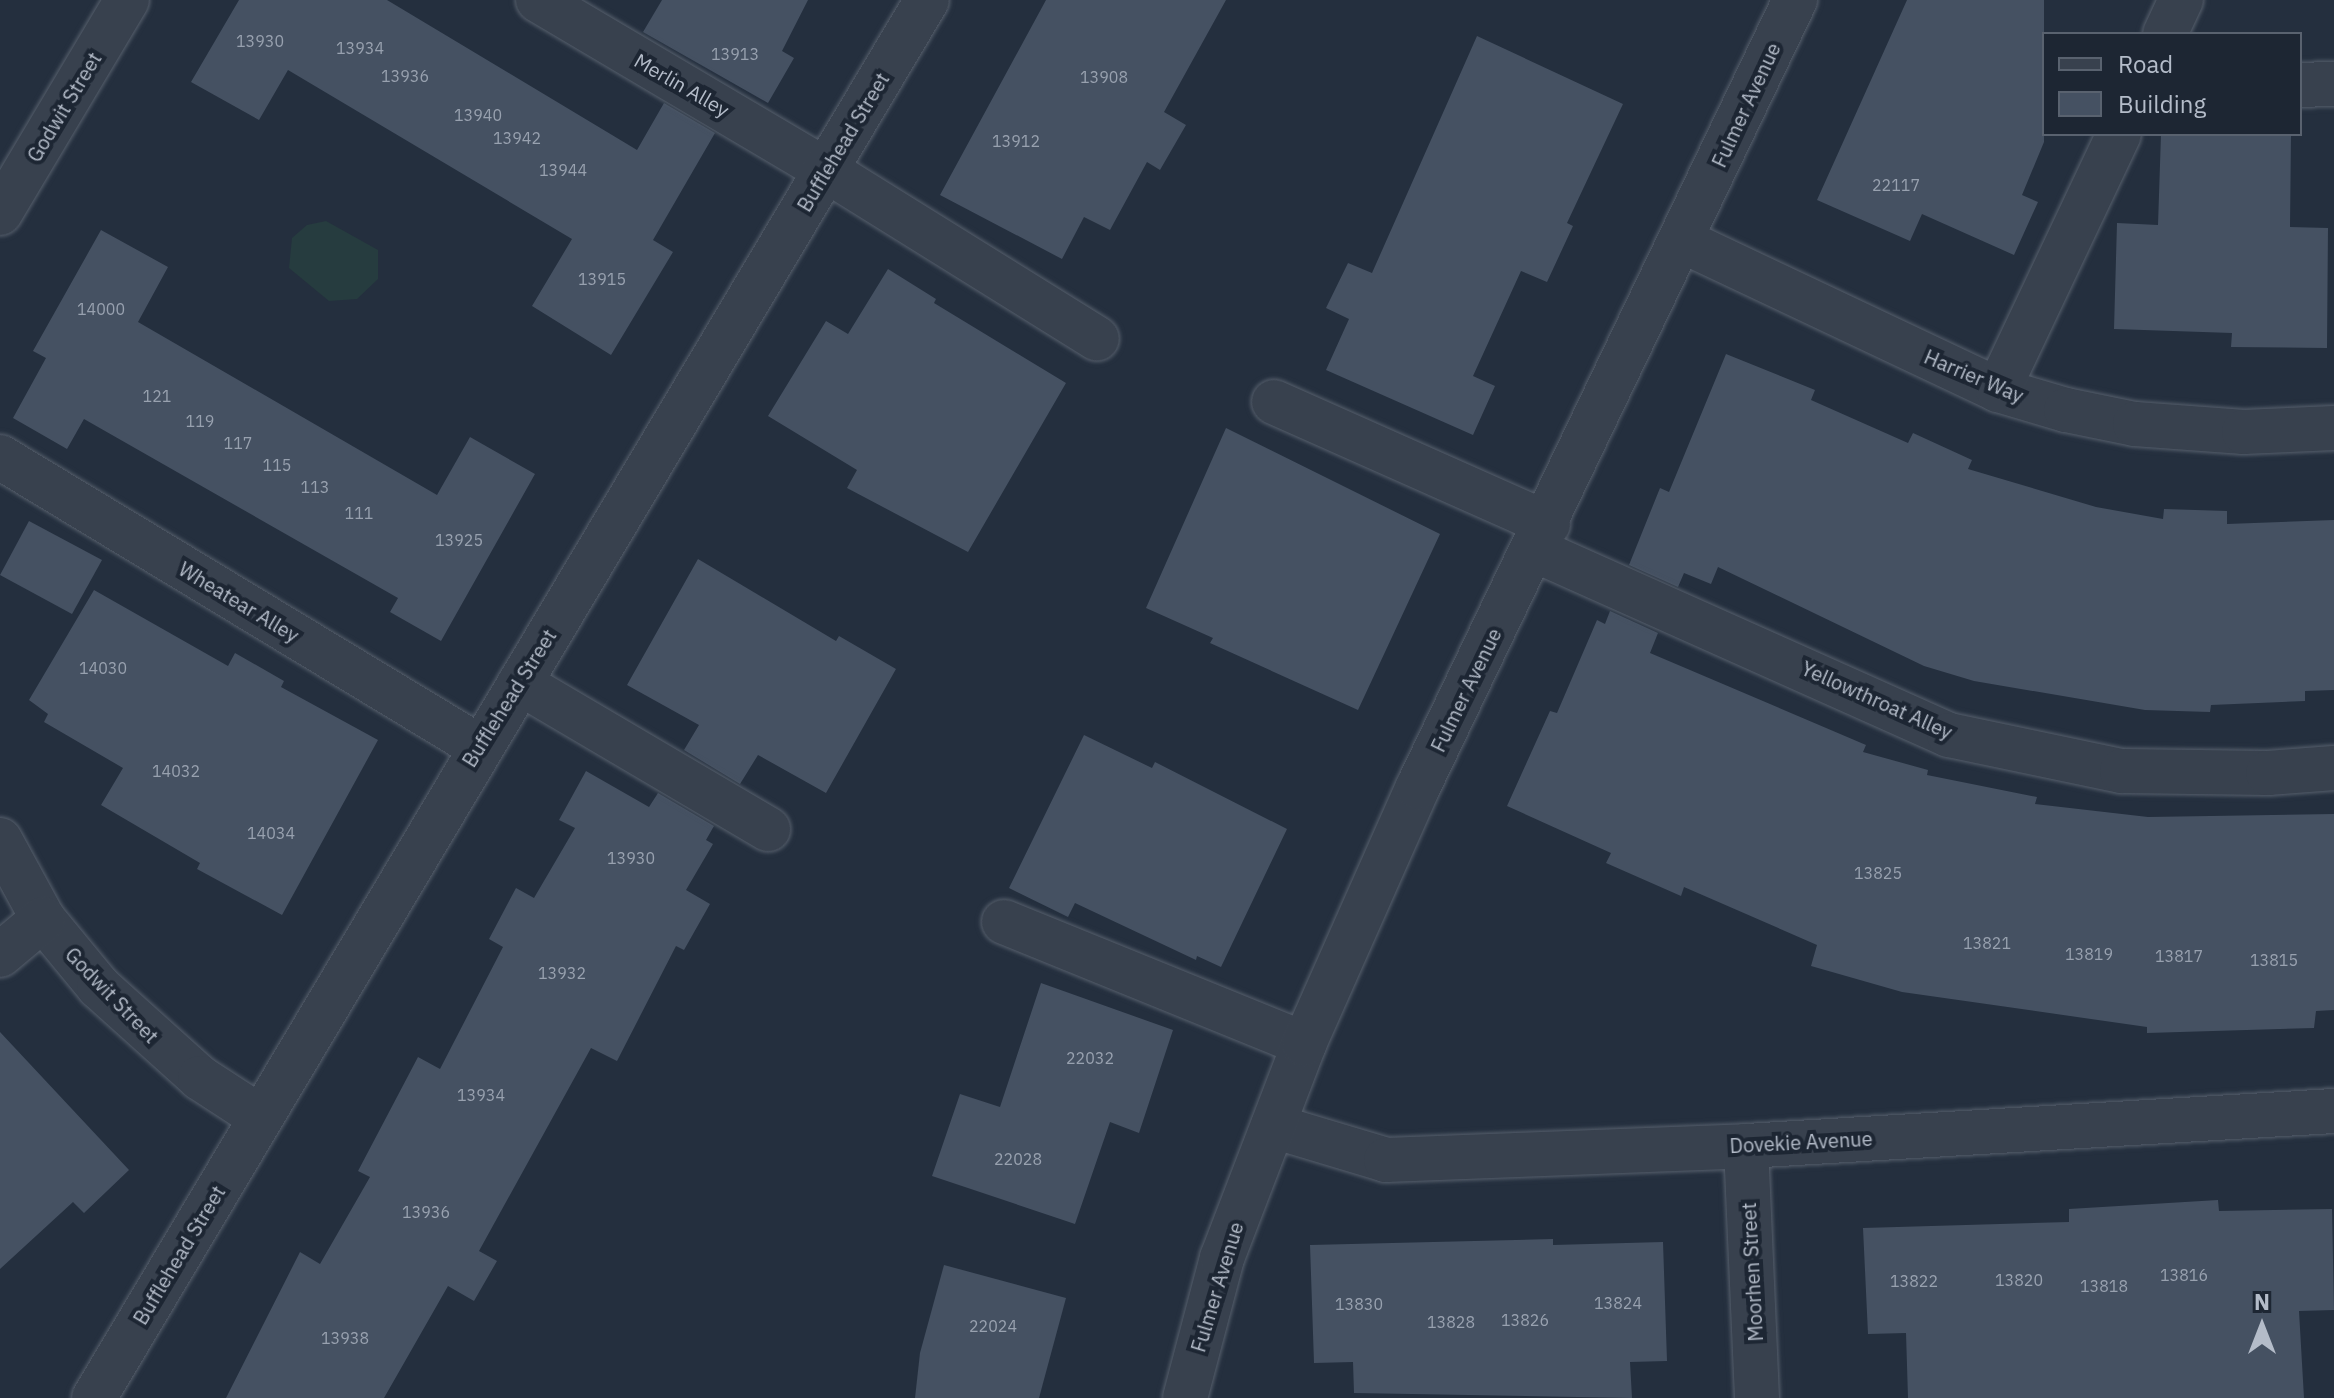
<!DOCTYPE html>
<html>
<head>
<meta charset="utf-8">
<style>
	body { margin:0 }
	#map { position:relative; width:2334px; height:1398px; overflow:hidden; background:#242f3e; font-family:"IBM Plex Sans",sans-serif }
	div>[style] { position:absolute }
	.green>* { inset:0; background:#263c3f }
	.building>* { inset:0; background:#455162 }
	.roads { filter:drop-shadow(0 0 2px #565f6c) drop-shadow(0 0 2px #565f6c) }
	.minor>* { height:44px; margin:-22px; padding:0 22px; transform-origin:22px; border-radius:22px; background:#38414e }
	span { translate:-50% -50%; white-space:nowrap; text-align:center; line-height:1.15; -webkit-text-stroke:8px #1d2633; paint-order:stroke }
	.number-label { font-size:16px; color:#98a1af }
	.number-label span { -webkit-text-stroke-width:0 }
	.street-label { font-size:20px; color:#b4bcc9 }
	.legend { position:absolute; left:2042px; top:32px; width:260px; height:104px; box-sizing:border-box; background:#1d2633; border:2px solid #59626f; margin:0; padding:10px 14px; list-style:none; font-size:24px; color:#b4bcc9 }
	.legend li { display:flex; align-items:center; gap:16px; height:40px }
	.legend b { width:40px; border:2px solid #59626f }
	.north { position:absolute; left:2222px; top:1286px; width:80px; height:80px; -webkit-text-stroke:6px #1d2633; paint-order:stroke; rotate:0deg; font-size:22px; font-weight:700; line-height:32px; text-align:center; color:#b4bcc9 }
	.north::after { content:''; display:block; margin:auto; width:28px; height:36px; background:#b4bcc9; clip-path:polygon(50% 0,100% 100%,50% 72%,0 100%) }
</style>
</head>
<body>
<div id="map">
	<div class="green">
		<div style="clip-path:polygon(326px 221px,378px 250px,378px 279px,357px 299px,329px 301px,289px 268px,292px 238px,307px 225px)"></div>
	</div>
	<div class="building">
		<div style="clip-path:polygon(239px 0,387px 0,637px 150px,664px 103px,715px 133px,653px 240px,673px 252px,611px 355px,532px 306px,572px 239px,288px 70px,259px 120px,191px 82px)"></div>
		<div style="clip-path:polygon(662px 0,808px 0,782px 51px,794px 58px,768px 103px,643px 32px)"></div>
		<div style="clip-path:polygon(1046px 0,1226px 0,1164px 112px,1186px 125px,1160px 170px,1147px 162px,1110px 230px,1084px 217px,1062px 259px,940px 195px)"></div>
		<div style="clip-path:polygon(1907px 0,2044px 0,2044px 142px,2022px 195px,2038px 202px,2014px 255px,1922px 214px,1910px 241px,1817px 200px)"></div>
		<div style="clip-path:polygon(1477px 36px,1623px 104px,1567px 223px,1573px 226px,1547px 282px,1521px 271px,1473px 376px,1495px 386px,1473px 435px,1326px 370px,1349px 319px,1326px 308px,1348px 263px,1372px 273px)"></div>
		<div style="clip-path:polygon(2161px 134px,2291px 134px,2290px 227px,2328px 228px,2327px 348px,2231px 347px,2232px 333px,2114px 329px,2117px 223px,2158px 225px)"></div>
		<div style="clip-path:polygon(101px 230px,168px 267px,138px 322px,437px 495px,470px 437px,535px 474px,441px 641px,390px 612px,398px 598px,84px 419px,67px 449px,13px 418px,46px 358px,33px 351px)"></div>
		<div style="clip-path:polygon(888px 269px,936px 299px,934px 303px,1066px 383px,968px 552px,847px 488px,857px 470px,768px 416px,826px 321px,848px 334px)"></div>
		<div style="clip-path:polygon(1726px 354px,1815px 390px,1811px 400px,1908px 443px,1913px 433px,1972px 460px,1968px 469px,2096px 507px,2163px 519px,2164px 509px,2227px 511px,2227px 524px,2334px 520px,2334px 690px,2305px 691px,2305px 701px,2211px 705px,2210px 712px,2145px 710px,1974px 681px,1924px 666px,1718px 567px,1711px 584px,1684px 573px,1678px 587px,1629px 565px,1660px 488px,1669px 492px)"></div>
		<div style="clip-path:polygon(1226px 428px,1440px 534px,1358px 710px,1210px 643px,1213px 638px,1146px 608px)"></div>
		<div style="clip-path:polygon(29px 521px,102px 560px,72px 614px,0 575px)"></div>
		<div style="clip-path:polygon(698px 559px,836px 641px,839px 636px,896px 669px,826px 793px,758px 755px,740px 784px,684px 750px,699px 725px,627px 685px)"></div>
		<div style="clip-path:polygon(94px 590px,228px 666px,235px 653px,284px 681px,281px 687px,378px 740px,282px 915px,197px 869px,200px 863px,101px 805px,123px 768px,44px 722px,48px 714px,29px 700px)"></div>
		<div style="clip-path:polygon(1610px 611px,1658px 633px,1650px 653px,1866px 745px,1863px 752px,1928px 770px,1927px 775px,2037px 797px,2035px 804px,2148px 817px,2334px 814px,2334px 1010px,2316px 1011px,2314px 1028px,2147px 1033px,2147px 1027px,1902px 992px,1811px 966px,1817px 945px,1684px 887px,1681px 896px,1606px 863px,1611px 853px,1507px 806px,1550px 711px,1557px 713px,1597px 620px,1605px 624px)"></div>
		<div style="clip-path:polygon(1084px 735px,1152px 768px,1155px 762px,1287px 829px,1221px 967px,1197px 956px,1196px 960px,1075px 903px,1068px 917px,1009px 888px)"></div>
		<div style="clip-path:polygon(586px 771px,649px 807px,658px 793px,714px 826px,706px 840px,713px 844px,686px 890px,710px 904px,684px 950px,676px 946px,617px 1061px,591px 1048px,479px 1251px,497px 1261px,474px 1301px,448px 1286px,384px 1398px,226px 1398px,300px 1252px,320px 1264px,370px 1177px,358px 1171px,418px 1057px,440px 1069px,503px 947px,489px 939px,516px 888px,534px 898px,575px 828px,559px 820px)"></div>
		<div style="clip-path:polygon(1041px 983px,1173px 1030px,1139px 1133px,1110px 1122px,1075px 1224px,932px 1176px,960px 1094px,1000px 1107px)"></div>
		<div style="clip-path:polygon(0 1032px,129px 1170px,84px 1213px,73px 1202px,0 1269px)"></div>
		<div style="clip-path:polygon(2218px 1200px,2219px 1211px,2332px 1209px,2334px 1310px,2299px 1311px,2304px 1398px,1908px 1398px,1906px 1333px,1868px 1334px,1863px 1228px,2069px 1222px,2069px 1209px)"></div>
		<div style="clip-path:polygon(1553px 1239px,1553px 1245px,1663px 1242px,1667px 1361px,1630px 1362px,1632px 1398px,1354px 1393px,1353px 1362px,1314px 1363px,1310px 1245px)"></div>
		<div style="clip-path:polygon(944px 1265px,1066px 1298px,1039px 1398px,915px 1398px,920px 1353px)"></div>
	</div>
	<div class="roads">
		<div class="minor">
			<div style="left:538px;top:0;width:334px;rotate:30.6deg"></div>
			<div style="left:826px;top:170px;width:319px;rotate:31.9deg"></div>
			<div style="left:2165px;top:34px;width:38px;rotate:-65deg"></div>
			<div style="left:2300px;top:85px;width:34px;rotate:-2deg"></div>
			<div style="left:0;top:213px;width:248px;rotate:-59.2deg"></div>
			<div style="left:1683px;top:241px;width:348px;rotate:25.3deg"></div>
			<div style="left:1998px;top:390px;width:71px;rotate:16.4deg"></div>
			<div style="left:2066px;top:410px;width:70px;rotate:11.5deg"></div>
			<div style="left:2135px;top:424px;width:109px;rotate:4.2deg"></div>
			<div style="left:2244px;top:432px;width:90px;rotate:-2.5deg"></div>
			<div style="left:1998px;top:390px;width:283px;rotate:-64.7deg"></div>
			<div style="left:1274px;top:402px;width:300px;rotate:24deg"></div>
			<div style="left:0;top:457px;width:559px;rotate:31.16deg"></div>
			<div style="left:1535px;top:550px;width:453px;rotate:24.1deg"></div>
			<div style="left:1949px;top:735px;width:177px;rotate:11.8deg"></div>
			<div style="left:2122px;top:771px;width:146px;rotate:0.8deg"></div>
			<div style="left:2268px;top:773px;width:66px;rotate:-4.3deg"></div>
			<div style="left:520px;top:683px;width:288px;rotate:30.5deg"></div>
			<div style="left:0;top:840px;width:90px;rotate:61.4deg"></div>
			<div style="left:43px;top:919px;width:88px;rotate:50.5deg"></div>
			<div style="left:99px;top:987px;width:136px;rotate:42deg"></div>
			<div style="left:200px;top:1078px;width:72px;rotate:33deg"></div>
			<div style="left:1004px;top:922px;width:324px;rotate:22.1deg"></div>
			<div style="left:0;top:955px;width:56px;rotate:-39.9deg"></div>
			<div style="left:1273px;top:1126px;width:118px;rotate:16.7deg"></div>
			<div style="left:1386px;top:1160px;width:360px;rotate:-2.2deg"></div>
			<div style="left:1746px;top:1146px;width:589px;rotate:-3.41deg"></div>
			<div style="left:1746px;top:1146px;width:252px;rotate:87.5deg"></div>
			<div style="left:94px;top:1398px;width:1627px;rotate:-59.21deg"></div>
			<div style="left:1185px;top:1398px;width:145px;rotate:-75.2deg"></div>
			<div style="left:1222px;top:1258px;width:229px;rotate:-69deg"></div>
			<div style="left:1304px;top:1044px;width:281px;rotate:-66.1deg"></div>
			<div style="left:1418px;top:787px;width:873px;rotate:-64.4deg"></div>
		</div>
	</div>
	<div class="number-label">
		<span style="left:260px;top:41px">13930</span>
		<span style="left:360px;top:48px">13934</span>
		<span style="left:735px;top:54px">13913</span>
		<span style="left:405px;top:76px">13936</span>
		<span style="left:1104px;top:77px">13908</span>
		<span style="left:478px;top:115px">13940</span>
		<span style="left:517px;top:138px">13942</span>
		<span style="left:1016px;top:141px">13912</span>
		<span style="left:563px;top:170px">13944</span>
		<span style="left:1896px;top:185px">22117</span>
		<span style="left:602px;top:279px">13915</span>
		<span style="left:101px;top:309px">14000</span>
		<span style="left:157px;top:396px">121</span>
		<span style="left:200px;top:421px">119</span>
		<span style="left:238px;top:443px">117</span>
		<span style="left:277px;top:465px">115</span>
		<span style="left:315px;top:487px">113</span>
		<span style="left:359px;top:513px">111</span>
		<span style="left:459px;top:540px">13925</span>
		<span style="left:103px;top:668px">14030</span>
		<span style="left:176px;top:771px">14032</span>
		<span style="left:271px;top:833px">14034</span>
		<span style="left:631px;top:858px">13930</span>
		<span style="left:1878px;top:873px">13825</span>
		<span style="left:1987px;top:943px">13821</span>
		<span style="left:2089px;top:954px">13819</span>
		<span style="left:2179px;top:956px">13817</span>
		<span style="left:2274px;top:960px">13815</span>
		<span style="left:562px;top:973px">13932</span>
		<span style="left:1090px;top:1058px">22032</span>
		<span style="left:481px;top:1095px">13934</span>
		<span style="left:1018px;top:1159px">22028</span>
		<span style="left:426px;top:1212px">13936</span>
		<span style="left:2184px;top:1275px">13816</span>
		<span style="left:2019px;top:1280px">13820</span>
		<span style="left:1914px;top:1281px">13822</span>
		<span style="left:2104px;top:1286px">13818</span>
		<span style="left:1618px;top:1303px">13824</span>
		<span style="left:1359px;top:1304px">13830</span>
		<span style="left:1525px;top:1320px">13826</span>
		<span style="left:1451px;top:1322px">13828</span>
		<span style="left:993px;top:1326px">22024</span>
		<span style="left:345px;top:1338px">13938</span>
	</div>
	<div class="street-label">
		<span style="left:682px;top:85px;rotate:30deg">Merlin Alley</span>
		<span style="left:1746px;top:105px;rotate:-65deg">Fulmer Avenue</span>
		<span style="left:64px;top:107px;rotate:-59deg">Godwit Street</span>
		<span style="left:843px;top:142px;rotate:-59deg">Bufflehead Street</span>
		<span style="left:1974px;top:376px;rotate:23deg">Harrier Way</span>
		<span style="left:239px;top:602px;rotate:31deg">Wheatear Alley</span>
		<span style="left:1466px;top:690px;rotate:-64deg">Fulmer Avenue</span>
		<span style="left:509px;top:698px;rotate:-58deg">Bufflehead Street</span>
		<span style="left:1877px;top:700px;rotate:24deg">Yellowthroat Alley</span>
		<span style="left:112px;top:995px;rotate:46deg">Godwit Street</span>
		<span style="left:1801px;top:1142px;rotate:-3deg">Dovekie Avenue</span>
		<span style="left:179px;top:1255px;rotate:-59deg">Bufflehead Street</span>
		<span style="left:1752px;top:1272px;rotate:-93deg">Moorhen Street</span>
		<span style="left:1217px;top:1287px;rotate:-73deg">Fulmer Avenue</span>
	</div>
	<ul class="legend">
	<li><b style="height:10px;background:#38414e"></b>Road</li>
	<li><b style="height:22px;background:#455162"></b>Building</li>
	</ul>
	<div class="north">N</div>
</div>
</body>
</html>
